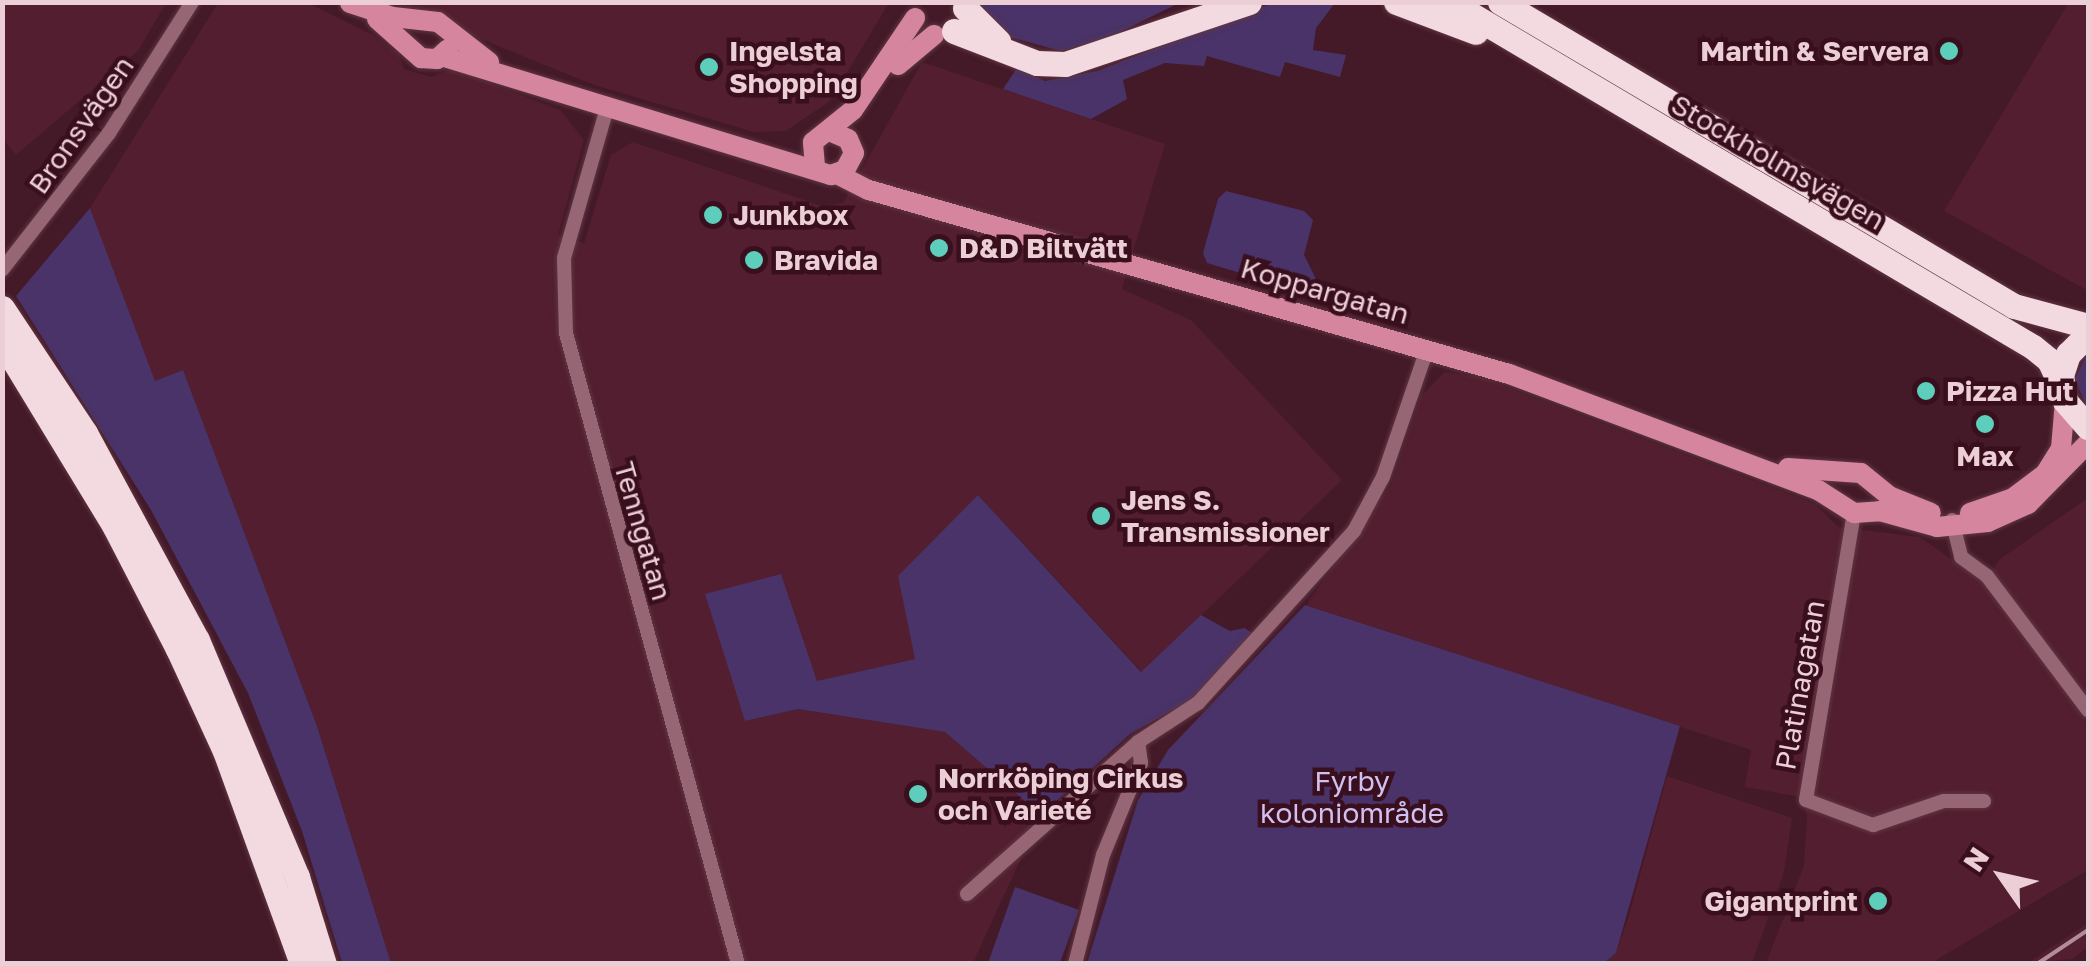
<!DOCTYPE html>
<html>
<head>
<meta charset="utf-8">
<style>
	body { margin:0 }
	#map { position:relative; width:2091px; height:966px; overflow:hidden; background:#441928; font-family:"Golos Text",sans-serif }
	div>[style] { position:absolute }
	.built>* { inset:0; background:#521e30 }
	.green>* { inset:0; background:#493368 }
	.roads { filter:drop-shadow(0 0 2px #5f3644) drop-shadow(0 0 2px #5f3644) }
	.street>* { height:14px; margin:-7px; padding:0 7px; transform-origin:7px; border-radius:7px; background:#976674 }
	.secondary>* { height:20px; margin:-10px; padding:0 10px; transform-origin:10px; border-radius:10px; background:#d5869e }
	.highway>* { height:25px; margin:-12.5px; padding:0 12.5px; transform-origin:12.5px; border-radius:12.5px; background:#f3d9e0 }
	.rail>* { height:4px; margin:-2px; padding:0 2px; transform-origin:2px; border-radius:2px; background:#b08d98 }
	.dots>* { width:28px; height:28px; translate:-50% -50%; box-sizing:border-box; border:5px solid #390f1e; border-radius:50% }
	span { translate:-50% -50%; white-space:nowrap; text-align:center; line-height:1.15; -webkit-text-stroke:9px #390f1e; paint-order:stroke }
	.poi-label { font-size:28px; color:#ecced6; font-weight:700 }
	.left { translate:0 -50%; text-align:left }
	.right { translate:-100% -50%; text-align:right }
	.street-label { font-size:28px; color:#ecced6 }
	.park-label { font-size:28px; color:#d0bff1 }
	.frame { position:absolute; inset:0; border:5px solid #ecced6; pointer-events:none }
	.north { position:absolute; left:1951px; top:826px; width:100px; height:100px; -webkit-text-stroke:8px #390f1e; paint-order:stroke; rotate:304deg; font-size:28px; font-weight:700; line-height:40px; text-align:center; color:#ecced6 }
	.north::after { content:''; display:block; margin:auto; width:35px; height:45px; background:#ecced6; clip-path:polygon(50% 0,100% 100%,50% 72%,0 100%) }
</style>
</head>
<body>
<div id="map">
	<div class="built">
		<div style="clip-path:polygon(2069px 2px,2088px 3px,2088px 291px,1944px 211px)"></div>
		<div style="clip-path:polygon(2px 3px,3px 2px,166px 3px,138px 51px,16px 155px,3px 139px)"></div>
		<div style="clip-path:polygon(218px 3px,308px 3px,373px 35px,399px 54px,404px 69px,432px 77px,448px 70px,465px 74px,560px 110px,584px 140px,558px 235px,584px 243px,611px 155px,633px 142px,822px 206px,843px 203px,922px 62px,1165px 144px,1122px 289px,1191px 320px,1342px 480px,1142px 672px,978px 495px,916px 659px,817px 681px,781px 575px,745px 721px,798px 709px,945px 732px,1041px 815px,973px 963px,391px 963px,317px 726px,182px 370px,155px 382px,90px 208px)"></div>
		<div style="clip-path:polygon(393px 3px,889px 3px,830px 101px,786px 131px,754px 132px,594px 85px)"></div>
		<div style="clip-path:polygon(1445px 372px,1479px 377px,1815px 504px,1838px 527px,1920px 537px,1984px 582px,2000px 559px,2088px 498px,2088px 870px,1931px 963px,1766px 963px,1804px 866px,1807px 815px,1800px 797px,1745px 787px,1751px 750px,1306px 605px,1391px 485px,1421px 396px)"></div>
		<div style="clip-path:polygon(1667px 776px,1792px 818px,1784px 872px,1752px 963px,1603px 964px,1616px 953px,1629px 915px)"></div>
		<div style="clip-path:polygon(2088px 923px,2088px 947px,2072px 959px,2028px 963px)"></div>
	</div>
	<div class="green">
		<div style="clip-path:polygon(973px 3px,1179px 3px,1106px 39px,1061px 51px,1010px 37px)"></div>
		<div style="clip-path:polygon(1272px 3px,1335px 3px,1316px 28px,1313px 50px,1346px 55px,1340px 77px,1285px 62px,1280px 77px,1207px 56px,1204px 66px,1165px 63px,1123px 80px,1127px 99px,1091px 119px,1003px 89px,1017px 68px,1045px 81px,1097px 71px)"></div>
		<div style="clip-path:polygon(1226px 191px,1304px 211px,1313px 220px,1304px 255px,1316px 279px,1310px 294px,1207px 263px,1203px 253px,1218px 199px)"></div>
		<div style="clip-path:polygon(90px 208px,155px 381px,183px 370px,317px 726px,391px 963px,342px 963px,302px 831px,248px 693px,151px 510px,16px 296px)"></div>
		<div style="clip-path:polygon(2088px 351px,2088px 411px,2075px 379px)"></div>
		<div style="clip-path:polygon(978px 495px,1141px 672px,1201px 615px,1230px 631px,1245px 628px,1254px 635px,1198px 696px,1130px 734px,1041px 815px,945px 732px,798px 709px,745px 721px,705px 594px,781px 574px,817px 681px,915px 659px,898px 576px)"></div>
		<div style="clip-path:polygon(1305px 605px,1680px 726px,1616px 953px,1603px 964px,1087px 963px,1138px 800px,1168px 750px)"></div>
		<div style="clip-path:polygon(1015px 887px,1079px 910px,1060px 963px,988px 963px)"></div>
	</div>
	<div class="roads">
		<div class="street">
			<div style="left:607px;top:108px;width:156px;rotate:106deg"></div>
			<div style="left:564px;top:258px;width:75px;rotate:88.5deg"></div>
			<div style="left:566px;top:333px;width:654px;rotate:74.75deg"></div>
			<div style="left:2px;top:270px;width:174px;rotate:-52deg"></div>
			<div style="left:109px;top:133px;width:155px;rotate:-57.6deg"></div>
			<div style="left:1854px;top:513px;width:291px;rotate:99.5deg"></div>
			<div style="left:1806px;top:800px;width:72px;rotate:20.5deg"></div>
			<div style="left:1873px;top:825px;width:75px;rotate:-18.7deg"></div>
			<div style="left:1944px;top:801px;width:40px"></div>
			<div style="left:1952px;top:520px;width:38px;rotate:76deg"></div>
			<div style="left:1961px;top:557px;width:32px;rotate:36deg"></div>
			<div style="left:1987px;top:576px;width:168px;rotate:53deg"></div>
			<div style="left:967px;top:894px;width:229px;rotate:-41.6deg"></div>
			<div style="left:1075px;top:964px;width:113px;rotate:-75.6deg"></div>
			<div style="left:1103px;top:855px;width:100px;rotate:-67.6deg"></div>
			<div style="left:1141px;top:763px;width:21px;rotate:-98deg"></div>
			<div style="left:1138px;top:742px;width:72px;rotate:-33deg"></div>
			<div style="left:1198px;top:703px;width:232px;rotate:-47.8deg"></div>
			<div style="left:1354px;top:531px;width:61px;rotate:-61.8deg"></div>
			<div style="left:1383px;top:477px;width:135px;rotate:-71deg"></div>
		</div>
		<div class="secondary">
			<div style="left:350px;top:3px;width:45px;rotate:18deg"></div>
			<div style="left:393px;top:17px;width:45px;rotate:6.3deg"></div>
			<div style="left:438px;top:22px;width:65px;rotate:38.1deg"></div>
			<div style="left:377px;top:19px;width:59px;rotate:41.6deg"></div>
			<div style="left:421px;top:58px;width:16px;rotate:4deg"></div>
			<div style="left:437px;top:59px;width:15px;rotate:-42deg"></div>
			<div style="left:441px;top:56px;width:408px;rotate:17deg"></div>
			<div style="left:831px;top:175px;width:15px;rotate:-20deg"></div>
			<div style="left:845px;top:170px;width:19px;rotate:-62deg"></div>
			<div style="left:854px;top:153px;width:15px;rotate:-113deg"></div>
			<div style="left:848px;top:139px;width:21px;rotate:-157deg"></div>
			<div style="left:898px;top:65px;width:47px;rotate:-39.8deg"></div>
			<div style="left:815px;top:166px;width:24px;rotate:-95deg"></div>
			<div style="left:813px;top:142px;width:51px;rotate:-38.7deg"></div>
			<div style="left:853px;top:110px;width:111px;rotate:-56deg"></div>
			<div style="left:837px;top:174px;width:36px;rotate:27deg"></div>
			<div style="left:869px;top:190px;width:666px;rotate:16.04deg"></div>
			<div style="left:1509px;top:374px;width:330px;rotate:20.6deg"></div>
			<div style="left:1818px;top:490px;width:43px;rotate:32.6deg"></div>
			<div style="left:1854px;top:513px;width:26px;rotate:-4deg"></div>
			<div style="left:1880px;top:511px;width:59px;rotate:15.7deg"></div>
			<div style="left:1937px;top:527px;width:51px;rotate:-5.6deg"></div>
			<div style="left:1988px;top:522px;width:44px;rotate:-24.2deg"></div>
			<div style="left:2028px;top:504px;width:86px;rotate:-45.5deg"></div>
			<div style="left:1788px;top:468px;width:73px;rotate:3.9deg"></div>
			<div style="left:1861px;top:473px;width:36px;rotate:39deg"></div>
			<div style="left:1889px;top:496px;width:45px;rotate:22deg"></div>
			<div style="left:1970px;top:513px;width:46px;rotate:-19.2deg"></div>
			<div style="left:2013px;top:498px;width:40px;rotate:-37deg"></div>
			<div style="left:2045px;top:474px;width:31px;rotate:-58deg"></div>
			<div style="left:2061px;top:448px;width:47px;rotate:-85.1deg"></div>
		</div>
		<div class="highway">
			<div style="left:1396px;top:2px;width:85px;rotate:20.6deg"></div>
			<div style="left:1450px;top:2px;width:677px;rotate:30.62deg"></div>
			<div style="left:2033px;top:347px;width:21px;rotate:39deg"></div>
			<div style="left:2049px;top:360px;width:29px;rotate:65deg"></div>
			<div style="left:1500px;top:2px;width:597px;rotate:30.6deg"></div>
			<div style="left:2014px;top:306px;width:77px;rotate:15.1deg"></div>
			<div style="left:965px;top:8px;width:47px;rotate:45deg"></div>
			<div style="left:954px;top:31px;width:89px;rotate:21.1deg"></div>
			<div style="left:1037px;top:63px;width:28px;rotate:2deg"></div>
			<div style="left:1065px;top:64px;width:194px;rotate:-18.6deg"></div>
			<div style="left:2px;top:308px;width:150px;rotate:56.4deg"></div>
			<div style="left:85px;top:433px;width:235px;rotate:61.6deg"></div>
			<div style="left:197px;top:640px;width:257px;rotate:67.1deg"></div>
			<div style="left:297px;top:877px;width:91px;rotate:72.8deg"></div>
			<div style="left:2088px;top:334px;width:28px;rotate:135deg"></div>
			<div style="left:2068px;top:354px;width:22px;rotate:108deg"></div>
			<div style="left:2061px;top:375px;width:26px;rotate:81deg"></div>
			<div style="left:2065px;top:401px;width:35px;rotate:49deg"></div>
			<div style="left:2px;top:341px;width:218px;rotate:58.7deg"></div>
			<div style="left:115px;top:527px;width:137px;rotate:62.7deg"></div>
			<div style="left:178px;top:649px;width:112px;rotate:65.3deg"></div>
			<div style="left:225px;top:751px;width:226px;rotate:70.1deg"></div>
		</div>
	</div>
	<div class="rail">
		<div style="left:2037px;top:964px;width:61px;rotate:-33.7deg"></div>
	</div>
	<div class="dots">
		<div style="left:1949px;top:51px;background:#5ccebb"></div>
		<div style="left:709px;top:67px;background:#5ccebb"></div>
		<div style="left:713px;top:215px;background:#5ccebb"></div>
		<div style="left:939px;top:248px;background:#5ccebb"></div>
		<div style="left:754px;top:260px;background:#5ccebb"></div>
		<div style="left:1926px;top:391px;background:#5ccebb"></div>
		<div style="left:1985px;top:424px;background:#5ccebb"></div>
		<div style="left:1101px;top:516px;background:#5ccebb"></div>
		<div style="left:918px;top:794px;background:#5ccebb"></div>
		<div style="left:1878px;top:901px;background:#5ccebb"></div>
	</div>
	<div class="poi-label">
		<span class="left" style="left:729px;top:67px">Ingelsta<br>Shopping</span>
		<span class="right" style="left:1929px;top:51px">Martin &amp; Servera</span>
		<span class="left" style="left:733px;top:215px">Junkbox</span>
		<span class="left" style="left:959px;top:248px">D&amp;D Biltvätt</span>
		<span class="left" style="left:774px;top:260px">Bravida</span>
		<span class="left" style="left:1946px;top:391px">Pizza Hut</span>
		<span style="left:1985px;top:456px">Max</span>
		<span class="left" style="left:1121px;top:516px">Jens S.<br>Transmissioner</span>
		<span class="left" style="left:938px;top:794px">Norrköping Cirkus<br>och Varieté</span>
		<span class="right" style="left:1858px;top:901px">Gigantprint</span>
	</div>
	<div class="street-label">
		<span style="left:81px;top:125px;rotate:-55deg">Bronsvägen</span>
		<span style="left:1778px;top:162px;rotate:30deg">Stockholmsvägen</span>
		<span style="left:1325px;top:291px;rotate:16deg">Koppargatan</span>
		<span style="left:643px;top:531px;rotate:74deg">Tenngatan</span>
		<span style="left:1800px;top:685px;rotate:-80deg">Platinagatan</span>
	</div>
	<div class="park-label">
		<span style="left:1352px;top:797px">Fyrby<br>koloniområde</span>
	</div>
	<div class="frame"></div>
	<div class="north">N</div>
</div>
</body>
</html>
